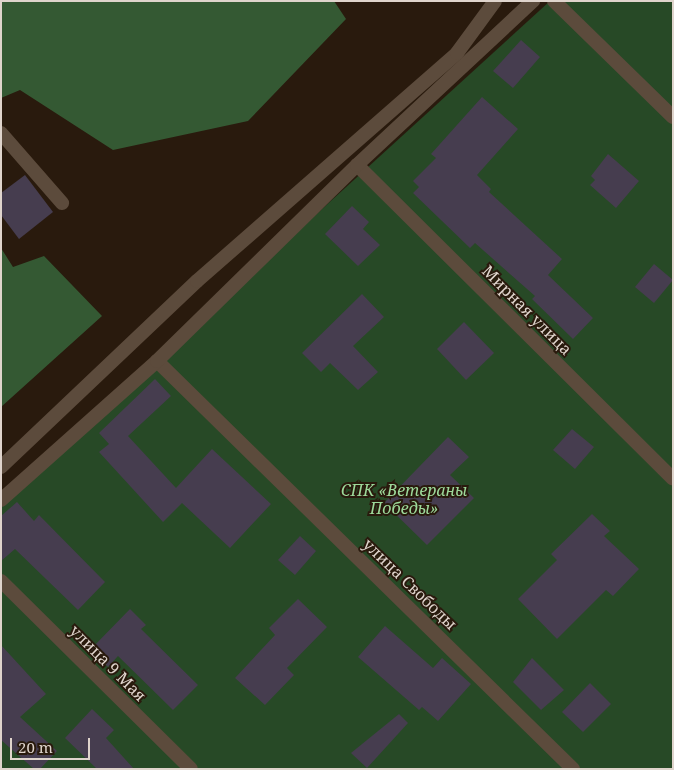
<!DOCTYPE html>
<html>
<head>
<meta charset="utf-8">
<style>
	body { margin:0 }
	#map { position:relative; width:674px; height:770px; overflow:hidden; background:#291a0d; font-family:"Noto Serif",serif }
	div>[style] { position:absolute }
	.green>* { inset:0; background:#274926 }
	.forest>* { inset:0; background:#345933 }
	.building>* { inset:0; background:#463d4f }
	.service>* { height:14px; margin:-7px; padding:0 7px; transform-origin:7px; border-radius:7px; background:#5c4b3c }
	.minor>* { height:14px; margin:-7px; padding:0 7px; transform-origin:7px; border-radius:7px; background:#5c4b3c }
	.tertiary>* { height:14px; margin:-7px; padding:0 7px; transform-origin:7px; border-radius:7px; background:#5c4b3c }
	span { translate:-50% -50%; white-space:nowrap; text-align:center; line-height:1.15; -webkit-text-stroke:4px #291a0d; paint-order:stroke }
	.street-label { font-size:16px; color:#dfd4cc }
	.park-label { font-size:16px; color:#9dd99a; font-style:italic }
	.frame { position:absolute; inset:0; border:2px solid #dfd4cc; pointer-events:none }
	.scale { position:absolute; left:10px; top:738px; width:80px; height:22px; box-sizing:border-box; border:2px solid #dfd4cc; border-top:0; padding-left:6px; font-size:15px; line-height:18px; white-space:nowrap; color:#dfd4cc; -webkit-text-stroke:4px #291a0d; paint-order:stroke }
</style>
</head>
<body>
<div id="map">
	<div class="green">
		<div style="clip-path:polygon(550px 1px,673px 1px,673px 769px,1px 769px,1px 502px)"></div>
	</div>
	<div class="forest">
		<div style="clip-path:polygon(1px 1px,334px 1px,346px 19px,248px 121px,113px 150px,20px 90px,1px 98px)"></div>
		<div style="clip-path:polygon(1px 248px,13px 267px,44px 256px,102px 316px,1px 407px)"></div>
	</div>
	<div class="building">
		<div style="clip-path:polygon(521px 40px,540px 57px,513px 88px,493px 71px)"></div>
		<div style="clip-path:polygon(482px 97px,518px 129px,477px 175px,491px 189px,489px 192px,562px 259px,548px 275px,593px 318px,573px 339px,532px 299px,535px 296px,475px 243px,470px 248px,413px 193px,419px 187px,413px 181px,436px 158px,431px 154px)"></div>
		<div style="clip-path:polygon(608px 154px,639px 181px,616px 208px,590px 185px,595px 180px,591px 176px)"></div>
		<div style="clip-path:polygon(25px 175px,53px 212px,19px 239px,1px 215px,1px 193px)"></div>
		<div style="clip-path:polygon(352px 206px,369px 222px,363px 229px,380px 245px,358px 266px,325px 234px)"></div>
		<div style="clip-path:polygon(654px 264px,673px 280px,654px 303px,635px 287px)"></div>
		<div style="clip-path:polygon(362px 294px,384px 317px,353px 346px,378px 372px,358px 390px,330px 363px,321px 372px,302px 353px)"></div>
		<div style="clip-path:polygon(464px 322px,494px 353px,466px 380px,437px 349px)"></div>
		<div style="clip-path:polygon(155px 379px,171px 396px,128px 436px,176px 488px,212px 449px,271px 504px,230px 548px,182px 503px,163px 522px,99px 452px,109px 444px,99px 433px)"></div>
		<div style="clip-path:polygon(572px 429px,594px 447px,575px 469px,553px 450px)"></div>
		<div style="clip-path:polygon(448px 437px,469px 457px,450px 475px,474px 498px,427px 545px,384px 503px)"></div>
		<div style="clip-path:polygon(17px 502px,34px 521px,39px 515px,105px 582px,78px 610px,15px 549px,1px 561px,1px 516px)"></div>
		<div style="clip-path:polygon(592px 514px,610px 531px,604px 536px,639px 569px,613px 596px,606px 590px,557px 639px,518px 599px,557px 560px,551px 554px)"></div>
		<div style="clip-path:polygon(300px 536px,316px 551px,295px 575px,278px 560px)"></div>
		<div style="clip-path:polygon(298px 599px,327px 627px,287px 668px,294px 675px,265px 705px,235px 678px,275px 635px,269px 628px)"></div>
		<div style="clip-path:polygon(130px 609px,146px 625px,141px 629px,198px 685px,173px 710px,118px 656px,108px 667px,90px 650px)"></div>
		<div style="clip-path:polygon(385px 626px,433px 668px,442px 658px,471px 684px,438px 721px,422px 707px,419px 710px,358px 657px)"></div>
		<div style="clip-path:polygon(1px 645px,46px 694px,20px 717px,57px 751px,40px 769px,34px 769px,1px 740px)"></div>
		<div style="clip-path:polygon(532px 658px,564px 690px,541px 710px,513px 682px)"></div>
		<div style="clip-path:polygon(590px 683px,611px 704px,583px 732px,562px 712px)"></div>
		<div style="clip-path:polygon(92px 709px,114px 730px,106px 738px,134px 769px,97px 769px,65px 738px)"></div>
		<div style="clip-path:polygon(399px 714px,408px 723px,367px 768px,351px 753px)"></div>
	</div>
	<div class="service">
		<div style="left:1px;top:133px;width:93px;rotate:48.9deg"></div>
	</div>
	<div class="minor">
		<div style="left:554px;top:1px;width:166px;rotate:44.3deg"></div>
		<div style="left:357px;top:165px;width:445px;rotate:44.8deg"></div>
		<div style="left:157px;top:361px;width:583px;rotate:44.44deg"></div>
		<div style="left:1px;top:500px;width:209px;rotate:-41.7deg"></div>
		<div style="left:157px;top:361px;width:280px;rotate:-44.4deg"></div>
		<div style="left:357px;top:165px;width:241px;rotate:-43deg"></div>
		<div style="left:1px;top:581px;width:267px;rotate:44.7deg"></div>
	</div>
	<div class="tertiary">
		<div style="left:1px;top:467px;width:270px;rotate:-43.5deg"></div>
		<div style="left:197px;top:281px;width:346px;rotate:-41.2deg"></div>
		<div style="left:457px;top:53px;width:64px;rotate:-53.8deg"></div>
	</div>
	<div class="street-label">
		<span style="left:527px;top:310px;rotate:45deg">Мирная улица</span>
		<span style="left:410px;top:584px;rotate:44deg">улица Свободы</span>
		<span style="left:108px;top:663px;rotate:45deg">улица 9 Мая</span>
	</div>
	<div class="park-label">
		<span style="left:404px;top:499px">СПК «Ветераны<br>Победы»</span>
	</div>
	<div class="frame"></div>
	<div class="scale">20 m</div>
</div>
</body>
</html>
